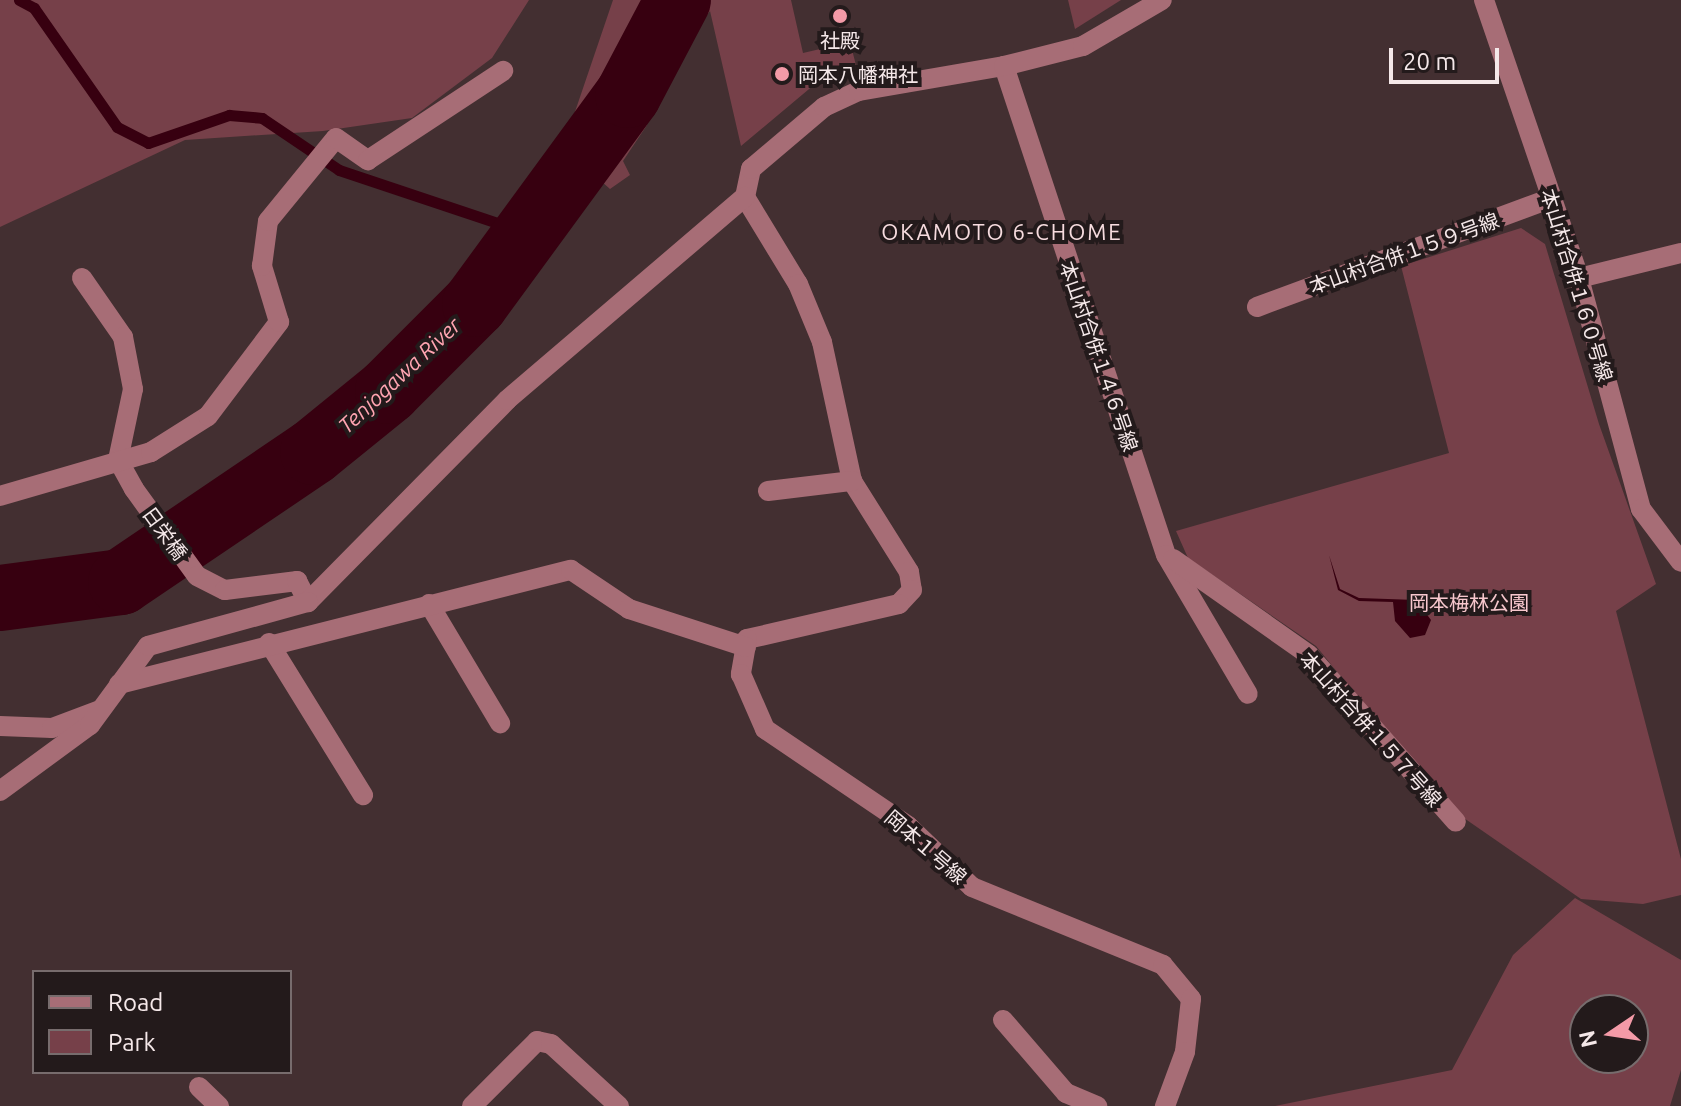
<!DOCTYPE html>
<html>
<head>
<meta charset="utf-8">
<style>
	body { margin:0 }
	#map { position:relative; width:1681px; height:1106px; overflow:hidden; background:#432f31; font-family:Ubuntu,"Noto Sans JP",sans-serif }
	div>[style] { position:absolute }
	.green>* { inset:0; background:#764049 }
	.water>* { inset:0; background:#370010 }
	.stream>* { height:11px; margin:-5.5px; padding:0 5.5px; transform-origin:5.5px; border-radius:5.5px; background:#370010 }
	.river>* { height:66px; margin:-33px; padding:0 33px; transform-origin:33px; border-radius:33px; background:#370010 }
	.minor>* { height:20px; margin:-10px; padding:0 10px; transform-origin:10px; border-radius:10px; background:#a76d76 }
	.dots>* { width:22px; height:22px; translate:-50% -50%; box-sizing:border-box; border:4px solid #231a1b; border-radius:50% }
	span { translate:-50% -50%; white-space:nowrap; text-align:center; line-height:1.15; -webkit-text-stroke:8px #231a1b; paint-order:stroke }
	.poi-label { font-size:20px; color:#f5e8e9 }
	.left { translate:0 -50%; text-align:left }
	.street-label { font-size:20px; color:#f5e8e9 }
	.park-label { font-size:20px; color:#f7c7cd }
	.neighbourhood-label { font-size:22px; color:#f7dcdf; letter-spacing:2px }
	.water-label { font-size:22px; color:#ffa4b1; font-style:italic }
	.legend { position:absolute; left:32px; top:970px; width:260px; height:104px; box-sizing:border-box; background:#231a1b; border:2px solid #776c6d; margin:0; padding:10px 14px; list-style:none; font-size:24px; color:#f5e8e9 }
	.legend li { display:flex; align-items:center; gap:16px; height:40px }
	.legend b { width:40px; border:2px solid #776c6d }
	.north { position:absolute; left:1569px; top:994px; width:80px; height:80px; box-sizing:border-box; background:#231a1b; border:2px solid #776c6d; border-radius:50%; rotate:257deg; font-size:22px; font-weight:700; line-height:32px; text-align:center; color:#f5e8e9 }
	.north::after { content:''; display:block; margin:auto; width:28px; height:36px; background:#f39aa7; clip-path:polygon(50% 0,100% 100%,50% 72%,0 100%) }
	.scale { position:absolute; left:1389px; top:48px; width:110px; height:36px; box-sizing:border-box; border:4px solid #f5e8e9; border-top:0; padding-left:10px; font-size:24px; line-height:28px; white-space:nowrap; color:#f5e8e9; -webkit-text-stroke:6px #231a1b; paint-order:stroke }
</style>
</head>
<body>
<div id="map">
	<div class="green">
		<div style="clip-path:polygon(0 0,529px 0,492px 58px,412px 118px,323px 131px,185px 140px,0 227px)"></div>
		<div style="clip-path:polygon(613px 0,791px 0,803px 53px,850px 42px,857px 69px,821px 79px,741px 146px,710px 11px,645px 90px,647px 125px,623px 161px,630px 175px,610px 189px,563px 147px)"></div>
		<div style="clip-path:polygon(1068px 0,1121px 0,1075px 29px)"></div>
		<div style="clip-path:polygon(1521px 228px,1545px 244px,1599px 424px,1656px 584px,1616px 611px,1681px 859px,1681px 895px,1643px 904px,1581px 899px,1461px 816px,1442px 800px,1316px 646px,1188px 558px,1176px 531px,1449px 453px,1401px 266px)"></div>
		<div style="clip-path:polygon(evenodd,1575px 898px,1681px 960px,1681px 1070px,1670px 1106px,1275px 1106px,1452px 1070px,1513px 955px,1575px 898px,1585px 1010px,1633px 1010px,1633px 1058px,1585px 1058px,1585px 1010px)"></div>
	</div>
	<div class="water">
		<div style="clip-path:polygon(1329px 555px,1340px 589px,1359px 598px,1416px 600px,1431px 620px,1425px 635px,1410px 638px,1395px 621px,1393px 602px,1359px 601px,1338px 590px)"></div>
	</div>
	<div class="stream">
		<div style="left:19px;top:0;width:17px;rotate:28deg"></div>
		<div style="left:34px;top:8px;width:145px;rotate:55.1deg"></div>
		<div style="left:117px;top:127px;width:35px;rotate:27deg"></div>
		<div style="left:148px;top:143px;width:86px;rotate:-19.1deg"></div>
		<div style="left:229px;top:115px;width:33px;rotate:5deg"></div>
		<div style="left:262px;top:118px;width:93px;rotate:34deg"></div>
		<div style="left:339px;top:170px;width:198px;rotate:18.5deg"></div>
	</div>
	<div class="river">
		<div style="left:0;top:598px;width:122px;rotate:-7.5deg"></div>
		<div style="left:121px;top:582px;width:232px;rotate:-34.1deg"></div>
		<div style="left:313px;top:452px;width:97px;rotate:-39.1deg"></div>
		<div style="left:388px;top:391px;width:123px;rotate:-45deg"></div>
		<div style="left:475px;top:304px;width:259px;rotate:-53.8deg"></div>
		<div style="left:628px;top:95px;width:107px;rotate:-62.2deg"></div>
	</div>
	<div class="minor">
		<div style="left:1484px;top:0;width:294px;rotate:71.1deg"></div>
		<div style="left:1579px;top:278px;width:239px;rotate:75deg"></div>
		<div style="left:1641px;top:509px;width:66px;rotate:53deg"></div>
		<div style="left:1004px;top:66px;width:515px;rotate:71.67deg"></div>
		<div style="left:1166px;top:555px;width:161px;rotate:59.5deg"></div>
		<div style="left:745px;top:197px;width:102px;rotate:58.7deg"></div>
		<div style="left:798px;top:284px;width:63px;rotate:67.5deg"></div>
		<div style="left:822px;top:342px;width:142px;rotate:77.8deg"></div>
		<div style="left:852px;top:481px;width:107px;rotate:57.9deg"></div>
		<div style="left:909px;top:572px;width:18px;rotate:81deg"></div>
		<div style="left:912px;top:590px;width:19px;rotate:133deg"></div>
		<div style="left:899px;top:604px;width:156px;rotate:167deg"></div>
		<div style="left:747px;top:639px;width:36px;rotate:100deg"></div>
		<div style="left:741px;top:674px;width:60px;rotate:66.4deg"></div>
		<div style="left:765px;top:729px;width:173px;rotate:34.1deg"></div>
		<div style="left:908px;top:826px;width:88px;rotate:43.6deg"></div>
		<div style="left:972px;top:887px;width:206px;rotate:22.2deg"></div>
		<div style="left:1163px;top:965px;width:44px;rotate:50.5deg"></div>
		<div style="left:1191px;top:999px;width:53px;rotate:96.5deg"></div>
		<div style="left:1185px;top:1052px;width:58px;rotate:110.3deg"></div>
		<div style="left:745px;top:197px;width:29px;rotate:-78deg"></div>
		<div style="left:751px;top:169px;width:96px;rotate:-40.3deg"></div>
		<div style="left:824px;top:107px;width:38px;rotate:-25deg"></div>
		<div style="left:859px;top:91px;width:147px;rotate:-9.8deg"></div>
		<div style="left:1004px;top:66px;width:81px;rotate:-14.2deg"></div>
		<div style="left:1083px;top:46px;width:91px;rotate:-30.2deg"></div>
		<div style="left:82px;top:278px;width:72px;rotate:55.2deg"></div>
		<div style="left:123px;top:337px;width:53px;rotate:79.1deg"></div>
		<div style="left:133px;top:389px;width:73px;rotate:101.9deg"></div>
		<div style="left:118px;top:460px;width:33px;rotate:61deg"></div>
		<div style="left:134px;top:489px;width:107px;rotate:54.1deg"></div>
		<div style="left:197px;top:576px;width:31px;rotate:27deg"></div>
		<div style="left:225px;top:590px;width:73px;rotate:-7.1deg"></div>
		<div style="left:297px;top:581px;width:24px;rotate:62deg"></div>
		<div style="left:308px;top:602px;width:284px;rotate:-45.4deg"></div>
		<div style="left:507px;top:400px;width:313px;rotate:-40.5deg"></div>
		<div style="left:1579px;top:278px;width:105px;rotate:-13.8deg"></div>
		<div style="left:1257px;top:307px;width:314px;rotate:-20.3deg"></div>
		<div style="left:768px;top:491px;width:85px;rotate:-6.8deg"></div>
		<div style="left:0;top:496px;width:157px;rotate:-16.2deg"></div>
		<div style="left:151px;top:452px;width:67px;rotate:-32.3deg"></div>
		<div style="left:208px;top:416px;width:118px;rotate:-52.9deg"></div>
		<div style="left:279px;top:322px;width:59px;rotate:-106.9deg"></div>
		<div style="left:262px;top:266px;width:45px;rotate:-82.4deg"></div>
		<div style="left:268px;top:221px;width:107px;rotate:-50.7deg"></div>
		<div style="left:336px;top:138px;width:39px;rotate:35deg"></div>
		<div style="left:368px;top:160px;width:162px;rotate:-33.4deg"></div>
		<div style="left:1173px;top:559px;width:166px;rotate:35.2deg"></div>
		<div style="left:1309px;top:655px;width:222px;rotate:48.6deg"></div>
		<div style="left:429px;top:604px;width:139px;rotate:59.2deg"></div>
		<div style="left:269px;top:643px;width:179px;rotate:58.3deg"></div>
		<div style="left:119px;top:684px;width:466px;rotate:-14.2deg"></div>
		<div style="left:571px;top:570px;width:70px;rotate:33.9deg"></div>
		<div style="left:629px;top:609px;width:123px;rotate:18deg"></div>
		<div style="left:0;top:726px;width:52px;rotate:2.2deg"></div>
		<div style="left:52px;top:728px;width:51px;rotate:-20.6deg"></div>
		<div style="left:0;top:791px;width:112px;rotate:-36.3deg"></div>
		<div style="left:90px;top:725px;width:98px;rotate:-53.7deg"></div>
		<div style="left:148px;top:646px;width:166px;rotate:-15.4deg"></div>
		<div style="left:1003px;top:1020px;width:96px;rotate:49.2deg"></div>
		<div style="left:1066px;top:1093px;width:34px;rotate:23deg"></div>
		<div style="left:199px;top:1087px;width:28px;rotate:44deg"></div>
		<div style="left:472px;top:1106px;width:92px;rotate:-45deg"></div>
		<div style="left:537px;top:1041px;width:14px;rotate:12deg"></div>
		<div style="left:551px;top:1044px;width:92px;rotate:42.4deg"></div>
	</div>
	<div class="dots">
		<div style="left:840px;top:16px;background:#f39aa7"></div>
		<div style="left:782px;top:74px;background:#f39aa7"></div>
	</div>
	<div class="poi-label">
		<span style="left:840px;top:40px">社殿</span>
		<span class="left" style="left:798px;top:74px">岡本八幡神社</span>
	</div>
	<div class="street-label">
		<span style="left:1404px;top:253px;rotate:-20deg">本山村合併１５９号線</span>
		<span style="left:1577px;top:285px;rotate:73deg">本山村合併１６０号線</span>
		<span style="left:1099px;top:356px;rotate:71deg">本山村合併１４６号線</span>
		<span style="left:165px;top:533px;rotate:54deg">日栄橋</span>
		<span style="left:1371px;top:729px;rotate:48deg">本山村合併１５７号線</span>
		<span style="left:926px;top:847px;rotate:41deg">岡本１号線</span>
	</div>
	<div class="park-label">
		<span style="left:1469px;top:602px">岡本梅林公園</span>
	</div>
	<div class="neighbourhood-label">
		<span style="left:1002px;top:232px">OKAMOTO 6-CHOME</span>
	</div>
	<div class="water-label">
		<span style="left:399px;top:375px;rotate:-43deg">Tenjogawa River</span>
	</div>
	<ul class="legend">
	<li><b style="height:10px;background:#a76d76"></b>Road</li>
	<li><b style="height:22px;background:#764049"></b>Park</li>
	</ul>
	<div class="north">N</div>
	<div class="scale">20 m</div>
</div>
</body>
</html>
